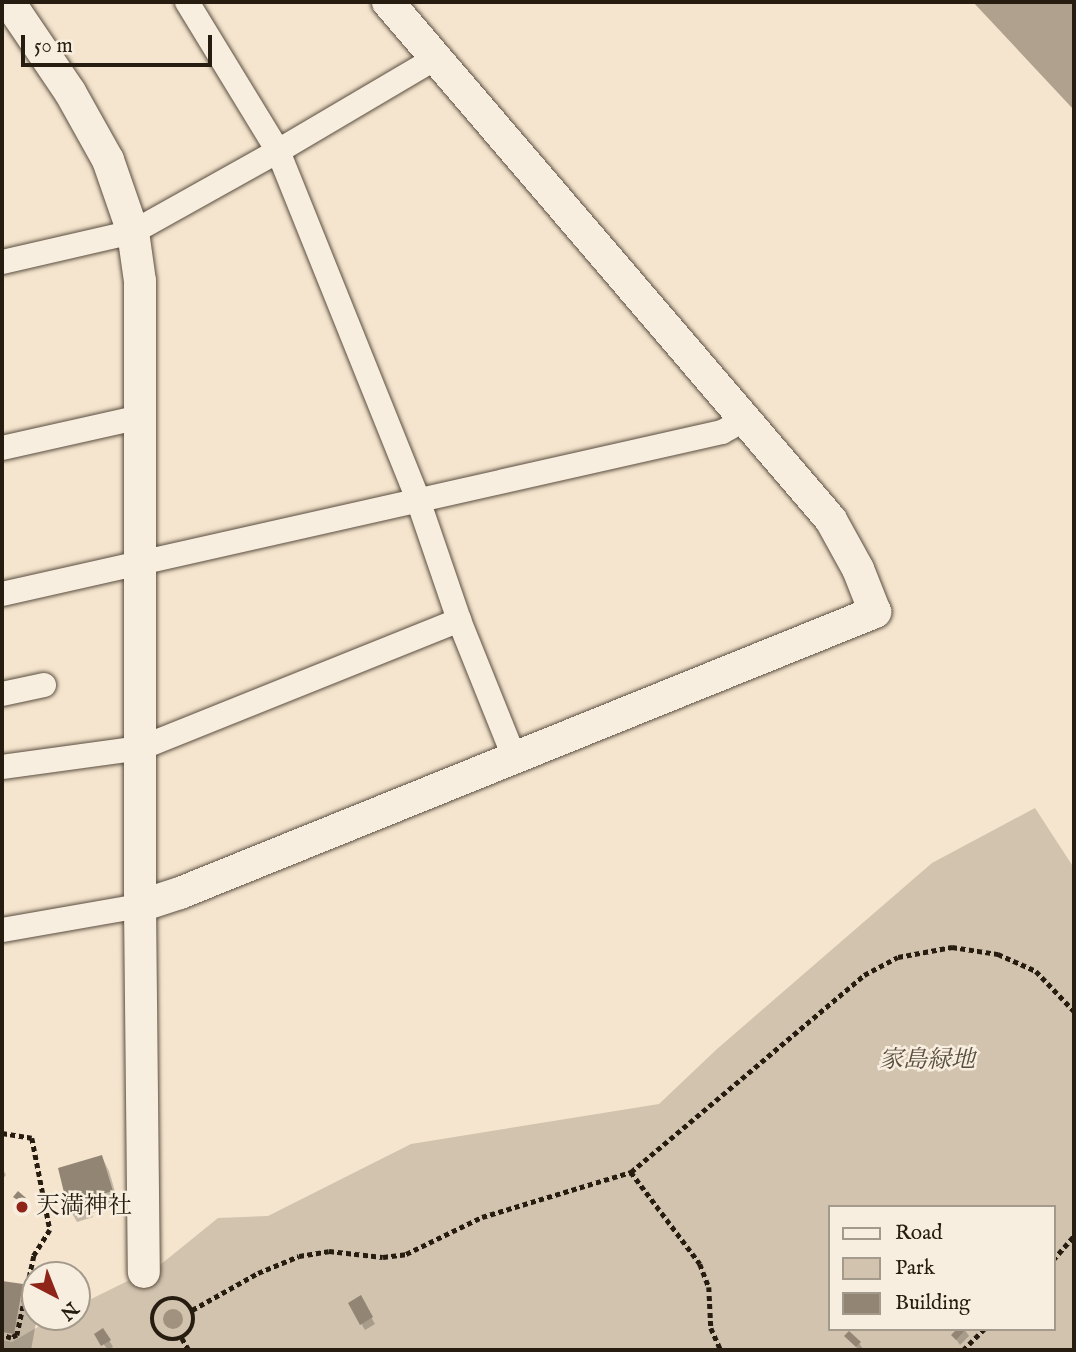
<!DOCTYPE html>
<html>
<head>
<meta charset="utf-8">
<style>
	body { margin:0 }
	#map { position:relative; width:1076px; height:1352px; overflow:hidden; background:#f5e5ce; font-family:"IM FELL English","Noto Serif JP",serif }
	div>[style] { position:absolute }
	.green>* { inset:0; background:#d2c3ae }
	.water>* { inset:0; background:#afa18d }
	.shadow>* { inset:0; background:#0003 }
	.building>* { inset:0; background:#928573 }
	.path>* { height:4.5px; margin-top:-2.25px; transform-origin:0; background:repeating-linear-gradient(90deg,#271c10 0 5px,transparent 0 8.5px) }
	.path>.ring { margin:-2.25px; padding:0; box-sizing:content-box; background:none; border:4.5px solid #271c10; border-radius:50% }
	.roads { filter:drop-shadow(0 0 2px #5a4e40) drop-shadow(0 0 2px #5a4e40) }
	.minor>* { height:24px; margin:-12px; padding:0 12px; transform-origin:12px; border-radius:12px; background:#f8eedf }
	.tertiary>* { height:32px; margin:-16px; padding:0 16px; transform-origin:16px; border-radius:16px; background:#f8eedf }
	.trees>* { width:20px; height:20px; margin:-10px; border-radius:50%; background:#a0927f }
	.dots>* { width:19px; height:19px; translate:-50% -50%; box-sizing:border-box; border:4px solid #f8eedf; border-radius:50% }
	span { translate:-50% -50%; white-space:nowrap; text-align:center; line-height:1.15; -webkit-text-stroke:5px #f8eedf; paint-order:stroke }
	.park-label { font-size:24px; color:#5a4e3f; font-style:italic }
	.poi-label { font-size:24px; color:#271c10 }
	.left { translate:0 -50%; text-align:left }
	.frame { position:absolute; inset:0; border:4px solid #271c10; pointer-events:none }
	.legend { position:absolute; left:828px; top:1205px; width:228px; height:126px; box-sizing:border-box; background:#f8eedf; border:2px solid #a49a8c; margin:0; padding:9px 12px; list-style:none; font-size:21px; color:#271c10 }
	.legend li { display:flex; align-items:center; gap:14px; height:35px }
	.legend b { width:35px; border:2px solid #a49a8c }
	.north { position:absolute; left:21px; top:1261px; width:70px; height:70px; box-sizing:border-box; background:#f8eedf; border:2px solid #a49a8c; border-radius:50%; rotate:138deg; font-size:19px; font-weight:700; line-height:28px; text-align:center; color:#271c10 }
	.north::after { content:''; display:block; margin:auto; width:24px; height:32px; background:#8f2418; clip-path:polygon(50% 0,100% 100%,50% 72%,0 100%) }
	.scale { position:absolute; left:21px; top:35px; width:191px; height:32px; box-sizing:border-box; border:4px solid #271c10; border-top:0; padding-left:9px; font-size:21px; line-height:24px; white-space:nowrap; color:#271c10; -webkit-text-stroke:5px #f8eedf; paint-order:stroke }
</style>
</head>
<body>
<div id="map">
	<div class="green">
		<div style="clip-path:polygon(evenodd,1035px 808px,1074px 868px,1074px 1350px,2px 1350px,2px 1340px,12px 1342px,55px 1317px,77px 1317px,77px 1306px,160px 1265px,218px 1218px,268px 1216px,411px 1144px,659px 1104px,717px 1049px,932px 863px,1035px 808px,829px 1207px,1053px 1207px,1053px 1329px,829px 1329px,829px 1207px)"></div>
	</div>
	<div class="water">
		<div style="clip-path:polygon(973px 2px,1074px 2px,1074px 110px)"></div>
	</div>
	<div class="shadow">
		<div style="clip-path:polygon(102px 1157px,109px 1171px,119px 1205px,92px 1213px,93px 1217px,77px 1222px,69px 1208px)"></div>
		<div style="clip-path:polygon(2px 1168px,6px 1175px,2px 1180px)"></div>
		<div style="clip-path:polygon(15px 1197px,25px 1199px,29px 1205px,26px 1208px)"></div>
		<div style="clip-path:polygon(2px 1282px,22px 1286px,35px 1309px,37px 1317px,31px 1350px,2px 1350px)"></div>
		<div style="clip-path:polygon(360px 1298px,375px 1324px,365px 1330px,350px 1304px)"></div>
		<div style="clip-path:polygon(964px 1329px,969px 1336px,960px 1345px,953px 1335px)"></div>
		<div style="clip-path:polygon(103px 1330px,113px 1347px,108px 1350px,96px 1334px)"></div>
		<div style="clip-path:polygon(846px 1336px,859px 1343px,863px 1349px,859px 1350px)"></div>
	</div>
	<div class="building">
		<div style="clip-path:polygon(102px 1155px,113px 1191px,85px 1199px,86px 1203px,68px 1209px,58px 1168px)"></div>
		<div style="clip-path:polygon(18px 1191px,26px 1198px,22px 1203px,13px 1197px)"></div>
		<div style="clip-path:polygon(2px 1281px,23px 1284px,14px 1334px,2px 1332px)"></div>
		<div style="clip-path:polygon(361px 1295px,373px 1317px,360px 1325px,348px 1303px)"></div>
		<div style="clip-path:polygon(103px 1328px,111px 1340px,101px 1346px,94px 1334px)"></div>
		<div style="clip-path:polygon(957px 1329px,966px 1329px,956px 1340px,951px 1335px)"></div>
		<div style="clip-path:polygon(849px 1331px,861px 1342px,856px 1347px,844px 1336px)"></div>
	</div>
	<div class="path">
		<div style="left:2px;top:1133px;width:30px;rotate:9deg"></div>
		<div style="left:32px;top:1138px;width:94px;rotate:78.9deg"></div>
		<div style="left:50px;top:1230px;width:31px;rotate:122deg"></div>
		<div style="left:34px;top:1256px;width:81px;rotate:102.1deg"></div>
		<div style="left:17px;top:1335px;width:7px;rotate:153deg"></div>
		<div style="left:11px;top:1338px;width:9px;rotate:-162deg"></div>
		<div style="left:631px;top:1172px;width:115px;rotate:53.1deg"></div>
		<div style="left:700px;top:1264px;width:25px;rotate:69deg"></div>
		<div style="left:709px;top:1287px;width:41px;rotate:87.2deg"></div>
		<div style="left:711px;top:1328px;width:24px;rotate:66deg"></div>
		<div style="left:1053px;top:1260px;width:32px;rotate:-49deg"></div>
		<div class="ring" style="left:152px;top:1298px;width:37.5px;height:37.5px"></div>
		<div style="left:192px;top:1310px;width:76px;rotate:-29.3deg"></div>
		<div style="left:258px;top:1273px;width:44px;rotate:-22.5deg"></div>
		<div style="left:299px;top:1256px;width:30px;rotate:-9deg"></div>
		<div style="left:329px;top:1251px;width:54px;rotate:6.3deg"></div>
		<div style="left:383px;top:1257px;width:23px;rotate:-7deg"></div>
		<div style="left:406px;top:1254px;width:85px;rotate:-26deg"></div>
		<div style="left:482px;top:1217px;width:156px;rotate:-16.8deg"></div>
		<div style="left:631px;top:1172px;width:305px;rotate:-40.2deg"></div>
		<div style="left:864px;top:975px;width:38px;rotate:-28deg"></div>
		<div style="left:898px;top:957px;width:55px;rotate:-10.5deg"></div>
		<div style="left:952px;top:947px;width:47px;rotate:8.7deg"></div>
		<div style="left:998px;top:954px;width:42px;rotate:24.1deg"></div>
		<div style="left:1036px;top:971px;width:55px;rotate:46.5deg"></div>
		<div style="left:182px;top:1338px;width:14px;rotate:60deg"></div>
		<div style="left:963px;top:1350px;width:30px;rotate:-45deg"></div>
	</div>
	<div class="roads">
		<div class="minor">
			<div style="left:187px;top:2px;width:175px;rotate:58.6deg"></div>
			<div style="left:278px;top:151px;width:376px;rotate:68.1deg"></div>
			<div style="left:418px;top:500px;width:127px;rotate:71.1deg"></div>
			<div style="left:459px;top:620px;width:150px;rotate:68.1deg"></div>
			<div style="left:2px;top:262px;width:134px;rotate:-12.9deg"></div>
			<div style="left:133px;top:232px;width:166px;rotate:-29.2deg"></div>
			<div style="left:278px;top:151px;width:183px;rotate:-30.5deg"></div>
			<div style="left:2px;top:448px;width:142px;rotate:-12.6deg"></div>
			<div style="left:2px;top:594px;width:738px;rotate:-12.68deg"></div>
			<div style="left:722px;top:432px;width:25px;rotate:-29deg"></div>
			<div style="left:2px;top:694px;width:43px;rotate:-12.1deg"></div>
			<div style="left:2px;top:767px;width:140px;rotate:-7.8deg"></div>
			<div style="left:141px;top:748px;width:343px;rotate:-21.9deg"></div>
			<div style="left:2px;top:930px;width:140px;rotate:-9.9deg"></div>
		</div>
		<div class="tertiary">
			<div style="left:9px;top:2px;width:109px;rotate:55.9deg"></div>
			<div style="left:70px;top:92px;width:78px;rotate:60.8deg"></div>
			<div style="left:108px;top:160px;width:76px;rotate:70.9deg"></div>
			<div style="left:133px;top:232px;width:49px;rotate:81.9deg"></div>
			<div style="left:140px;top:281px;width:625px;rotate:90deg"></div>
			<div style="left:140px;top:906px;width:366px;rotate:89.4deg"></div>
			<div style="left:140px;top:906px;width:42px;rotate:-18deg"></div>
			<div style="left:180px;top:893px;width:750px;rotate:-22.01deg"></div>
			<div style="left:875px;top:612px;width:46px;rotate:-111.6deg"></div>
			<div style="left:858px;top:569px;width:56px;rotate:-118.9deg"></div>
			<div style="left:831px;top:520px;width:682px;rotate:-130.54deg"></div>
		</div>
	</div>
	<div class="trees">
		<div style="left:173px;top:1319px"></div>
	</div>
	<div class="dots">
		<div style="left:22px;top:1207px;background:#8f2418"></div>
	</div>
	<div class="park-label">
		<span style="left:927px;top:1061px">家島緑地</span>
	</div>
	<div class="poi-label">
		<span class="left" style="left:36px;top:1207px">天満神社</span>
	</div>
	<div class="frame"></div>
	<ul class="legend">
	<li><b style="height:9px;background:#f8eedf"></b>Road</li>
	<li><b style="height:19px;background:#d2c3ae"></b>Park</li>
	<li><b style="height:19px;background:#928573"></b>Building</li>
	</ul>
	<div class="north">N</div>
	<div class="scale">50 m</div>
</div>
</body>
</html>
